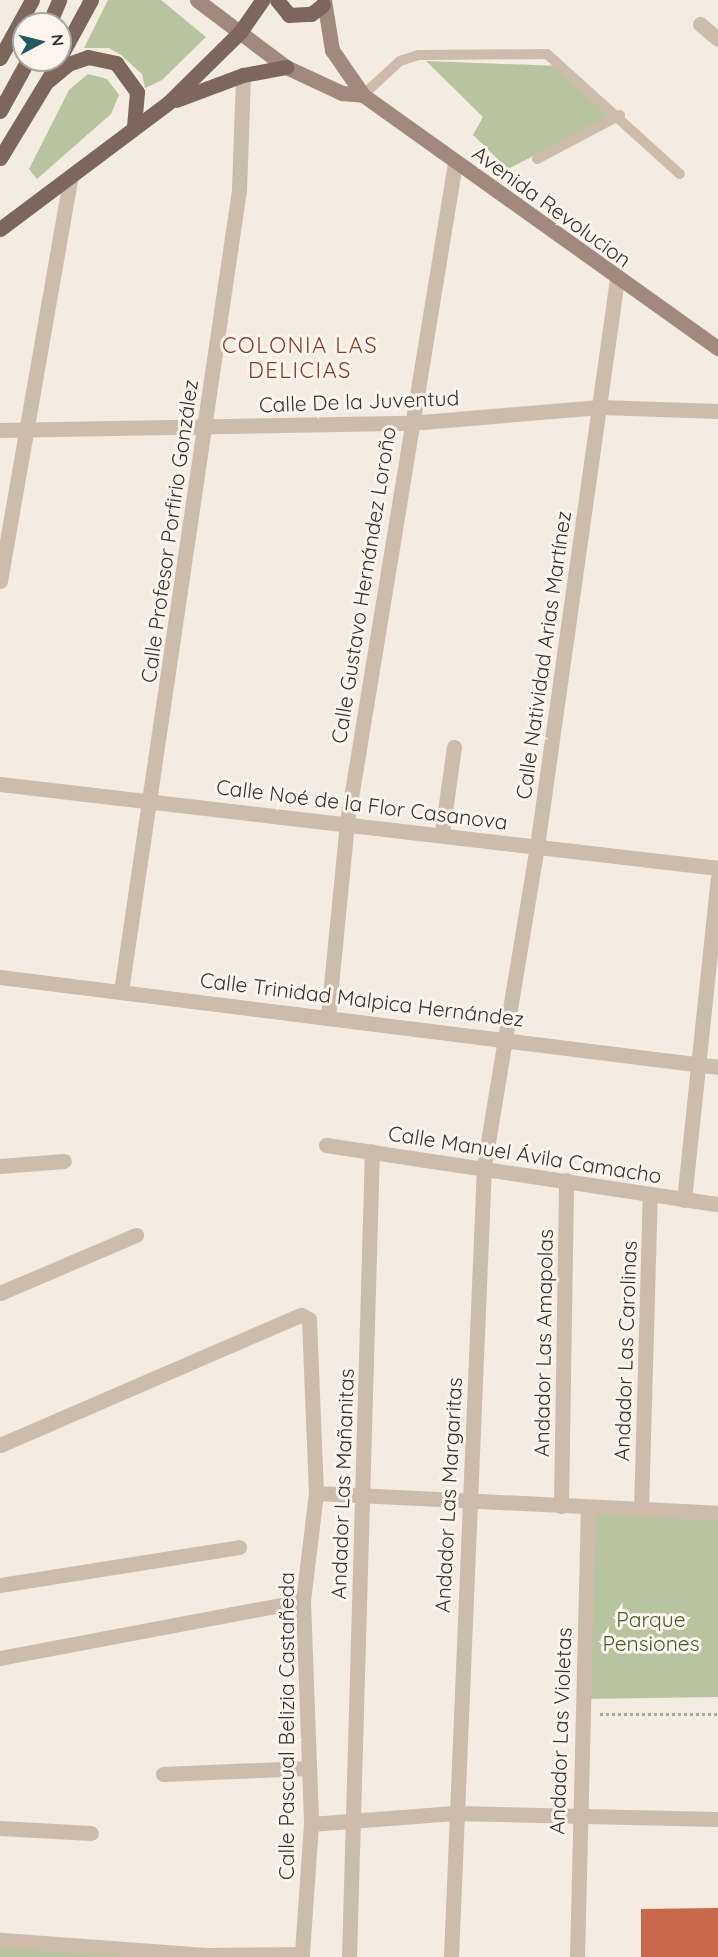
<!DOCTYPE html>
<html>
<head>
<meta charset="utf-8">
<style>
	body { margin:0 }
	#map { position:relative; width:718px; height:1957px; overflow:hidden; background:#f4ebe1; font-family:Quicksand,sans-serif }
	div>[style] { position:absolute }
	.green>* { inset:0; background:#b8c4a0 }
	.building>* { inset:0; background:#c8694b }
	.path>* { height:3px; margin-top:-1.5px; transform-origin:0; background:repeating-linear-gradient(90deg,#b9a596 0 3px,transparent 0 6px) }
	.lane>* { height:10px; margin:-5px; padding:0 5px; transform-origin:5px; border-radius:5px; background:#cdbbac }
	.street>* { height:15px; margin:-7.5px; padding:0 7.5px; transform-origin:7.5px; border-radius:7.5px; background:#cdbbac }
	.secondary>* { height:15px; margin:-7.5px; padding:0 7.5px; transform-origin:7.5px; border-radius:7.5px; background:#a18a7d }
	.primary>* { height:15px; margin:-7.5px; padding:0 7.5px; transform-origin:7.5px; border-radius:7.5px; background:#7d675c }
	span { translate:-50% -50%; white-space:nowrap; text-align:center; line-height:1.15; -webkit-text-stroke:6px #fbf5ee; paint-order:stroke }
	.street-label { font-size:21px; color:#3b302b }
	.park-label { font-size:21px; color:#4a5a2e }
	.neighbourhood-label { font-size:22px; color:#8c3b22; letter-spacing:1.5px }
	.north { position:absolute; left:12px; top:12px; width:60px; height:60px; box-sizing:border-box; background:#fbf5ee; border:2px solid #aea6a0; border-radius:50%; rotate:83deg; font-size:16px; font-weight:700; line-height:24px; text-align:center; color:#3b302b }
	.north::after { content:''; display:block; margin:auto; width:21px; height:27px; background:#1f5a5e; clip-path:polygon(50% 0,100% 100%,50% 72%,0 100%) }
</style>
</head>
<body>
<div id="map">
	<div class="green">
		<div style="clip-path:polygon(108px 0,161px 0,206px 37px,162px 80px,145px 88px,142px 74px,121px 55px,109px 48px,84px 48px)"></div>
		<div style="clip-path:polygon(426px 61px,558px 66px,611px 116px,508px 169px,473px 135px,483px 117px)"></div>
		<div style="clip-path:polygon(88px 74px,107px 79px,119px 95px,111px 114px,37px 179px,29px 169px,69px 90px)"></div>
		<div style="clip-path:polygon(588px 1507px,718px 1513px,718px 1697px,583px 1699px)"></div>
		<div style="clip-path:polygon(0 1943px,138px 1957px,0 1957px)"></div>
	</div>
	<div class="building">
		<div style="clip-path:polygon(718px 1908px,718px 1957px,641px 1957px,641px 1909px)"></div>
	</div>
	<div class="path">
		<div style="left:600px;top:1714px;width:118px"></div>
	</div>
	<div class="lane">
		<div style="left:363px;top:95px;width:50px;rotate:-42.6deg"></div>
		<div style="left:400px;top:61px;width:20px;rotate:-18deg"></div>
		<div style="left:419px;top:55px;width:128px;rotate:-0.4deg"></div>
		<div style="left:547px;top:54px;width:179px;rotate:42.1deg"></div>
		<div style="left:537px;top:159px;width:94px;rotate:-27.9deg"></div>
	</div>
	<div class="street">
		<div style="left:700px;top:24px;width:23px;rotate:40deg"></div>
		<div style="left:0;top:430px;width:410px;rotate:-1deg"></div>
		<div style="left:410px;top:423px;width:191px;rotate:-4.8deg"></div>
		<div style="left:600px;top:407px;width:118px;rotate:1.9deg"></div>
		<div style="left:0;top:581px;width:411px;rotate:-80.1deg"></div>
		<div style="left:0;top:784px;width:723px;rotate:6.67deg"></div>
		<div style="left:442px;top:833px;width:87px;rotate:-82.1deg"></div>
		<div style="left:0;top:977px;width:724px;rotate:7.14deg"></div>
		<div style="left:121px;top:991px;width:810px;rotate:-81.62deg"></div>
		<div style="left:239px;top:190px;width:115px;rotate:-88deg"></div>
		<div style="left:328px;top:1016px;width:195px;rotate:-84.4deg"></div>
		<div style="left:347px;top:822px;width:668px;rotate:-80.69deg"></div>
		<div style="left:326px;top:1145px;width:396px;rotate:8.6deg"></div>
		<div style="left:0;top:1166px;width:64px;rotate:-4.5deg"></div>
		<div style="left:684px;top:1200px;width:323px;rotate:-84deg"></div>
		<div style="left:0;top:1293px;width:148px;rotate:-23.1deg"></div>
		<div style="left:0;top:1445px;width:328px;rotate:-23.4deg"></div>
		<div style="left:301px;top:1315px;width:9px;rotate:27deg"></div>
		<div style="left:309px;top:1319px;width:174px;rotate:87.7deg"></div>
		<div style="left:316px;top:1493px;width:109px;rotate:96.9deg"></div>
		<div style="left:303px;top:1601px;width:223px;rotate:87.9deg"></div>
		<div style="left:311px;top:1824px;width:130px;rotate:94deg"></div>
		<div style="left:302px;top:1954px;width:96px;rotate:179.4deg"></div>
		<div style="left:206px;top:1955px;width:207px;rotate:-175.8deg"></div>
		<div style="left:316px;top:1493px;width:402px;rotate:2.8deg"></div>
		<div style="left:561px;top:1506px;width:326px;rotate:-89.1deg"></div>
		<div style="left:641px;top:1510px;width:316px;rotate:-88.4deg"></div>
		<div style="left:0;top:1585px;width:242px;rotate:-9deg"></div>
		<div style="left:0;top:1658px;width:308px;rotate:-10.7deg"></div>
		<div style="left:163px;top:1774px;width:144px;rotate:-2.4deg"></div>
		<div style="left:311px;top:1824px;width:144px;rotate:-4.4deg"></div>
		<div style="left:455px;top:1813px;width:263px;rotate:1.3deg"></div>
		<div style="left:0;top:1828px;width:91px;rotate:3.1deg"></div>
		<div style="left:349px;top:1957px;width:806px;rotate:-88.37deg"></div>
		<div style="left:451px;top:1957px;width:792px;rotate:-87.61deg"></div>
		<div style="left:484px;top:1166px;width:324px;rotate:-80.6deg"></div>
		<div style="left:537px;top:846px;width:573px;rotate:-81.97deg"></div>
		<div style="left:577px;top:1957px;width:450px;rotate:-88.6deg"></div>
	</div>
	<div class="secondary">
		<div style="left:197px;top:0;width:111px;rotate:37deg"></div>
		<div style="left:286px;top:67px;width:62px;rotate:24.9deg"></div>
		<div style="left:342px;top:93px;width:21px;rotate:5deg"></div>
		<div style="left:324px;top:0;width:51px;rotate:80.9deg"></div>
		<div style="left:332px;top:50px;width:55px;rotate:55.4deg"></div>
		<div style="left:363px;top:95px;width:436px;rotate:35.5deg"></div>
	</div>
	<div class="primary">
		<div style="left:277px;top:0;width:19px;rotate:51deg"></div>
		<div style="left:289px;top:15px;width:22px;rotate:-3deg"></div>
		<div style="left:311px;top:14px;width:15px;rotate:-37deg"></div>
		<div style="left:49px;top:24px;width:26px;rotate:-67deg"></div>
		<div style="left:60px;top:57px;width:65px;rotate:-61.5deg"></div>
		<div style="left:0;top:58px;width:66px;rotate:-61.1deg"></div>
		<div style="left:49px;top:80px;width:25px;rotate:-40deg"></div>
		<div style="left:68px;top:64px;width:21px;rotate:-19deg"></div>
		<div style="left:88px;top:57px;width:29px;rotate:12deg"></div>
		<div style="left:116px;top:63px;width:36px;rotate:54deg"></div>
		<div style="left:137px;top:92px;width:33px;rotate:95deg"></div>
		<div style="left:176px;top:100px;width:72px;rotate:-20.5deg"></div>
		<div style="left:243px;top:75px;width:44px;rotate:-10.5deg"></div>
		<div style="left:0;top:111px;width:58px;rotate:-61.2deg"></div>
		<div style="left:0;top:158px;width:102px;rotate:-58.7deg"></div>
		<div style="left:0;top:229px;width:210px;rotate:-36.9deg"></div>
		<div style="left:168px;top:103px;width:101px;rotate:-44.6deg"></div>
		<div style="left:240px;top:32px;width:39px;rotate:-55deg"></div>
	</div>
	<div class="street-label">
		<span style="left:552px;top:206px;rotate:36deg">Avenida Revolucion</span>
		<span style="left:359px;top:401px;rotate:-2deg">Calle De la Juventud</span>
		<span style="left:169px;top:531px;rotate:-82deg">Calle Profesor Porfirio González</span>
		<span style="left:363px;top:585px;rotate:-81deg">Calle Gustavo Hernández Loroño</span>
		<span style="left:543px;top:655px;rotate:-82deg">Calle Natividad Arias Martínez</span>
		<span style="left:362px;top:804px;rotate:7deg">Calle Noé de la Flor Casanova</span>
		<span style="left:362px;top:999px;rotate:7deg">Calle Trinidad Malpica Hernández</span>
		<span style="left:525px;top:1154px;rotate:9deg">Calle Manuel Ávila Camacho</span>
		<span style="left:543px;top:1343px;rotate:-89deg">Andador Las Amapolas</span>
		<span style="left:625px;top:1351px;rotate:-88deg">Andador Las Carolinas</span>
		<span style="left:342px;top:1484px;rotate:-88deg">Andador Las Mañanitas</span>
		<span style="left:448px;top:1495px;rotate:-87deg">Andador Las Margaritas</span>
		<span style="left:286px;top:1726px;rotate:-90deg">Calle Pascual Belizia Castañeda</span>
		<span style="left:560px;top:1731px;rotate:-88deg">Andador Las Violetas</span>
	</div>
	<div class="park-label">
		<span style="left:651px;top:1631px">Parque<br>Pensiones</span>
	</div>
	<div class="neighbourhood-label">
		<span style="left:300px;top:358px">COLONIA LAS<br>DELICIAS</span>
	</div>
	<div class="north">N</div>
</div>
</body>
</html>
